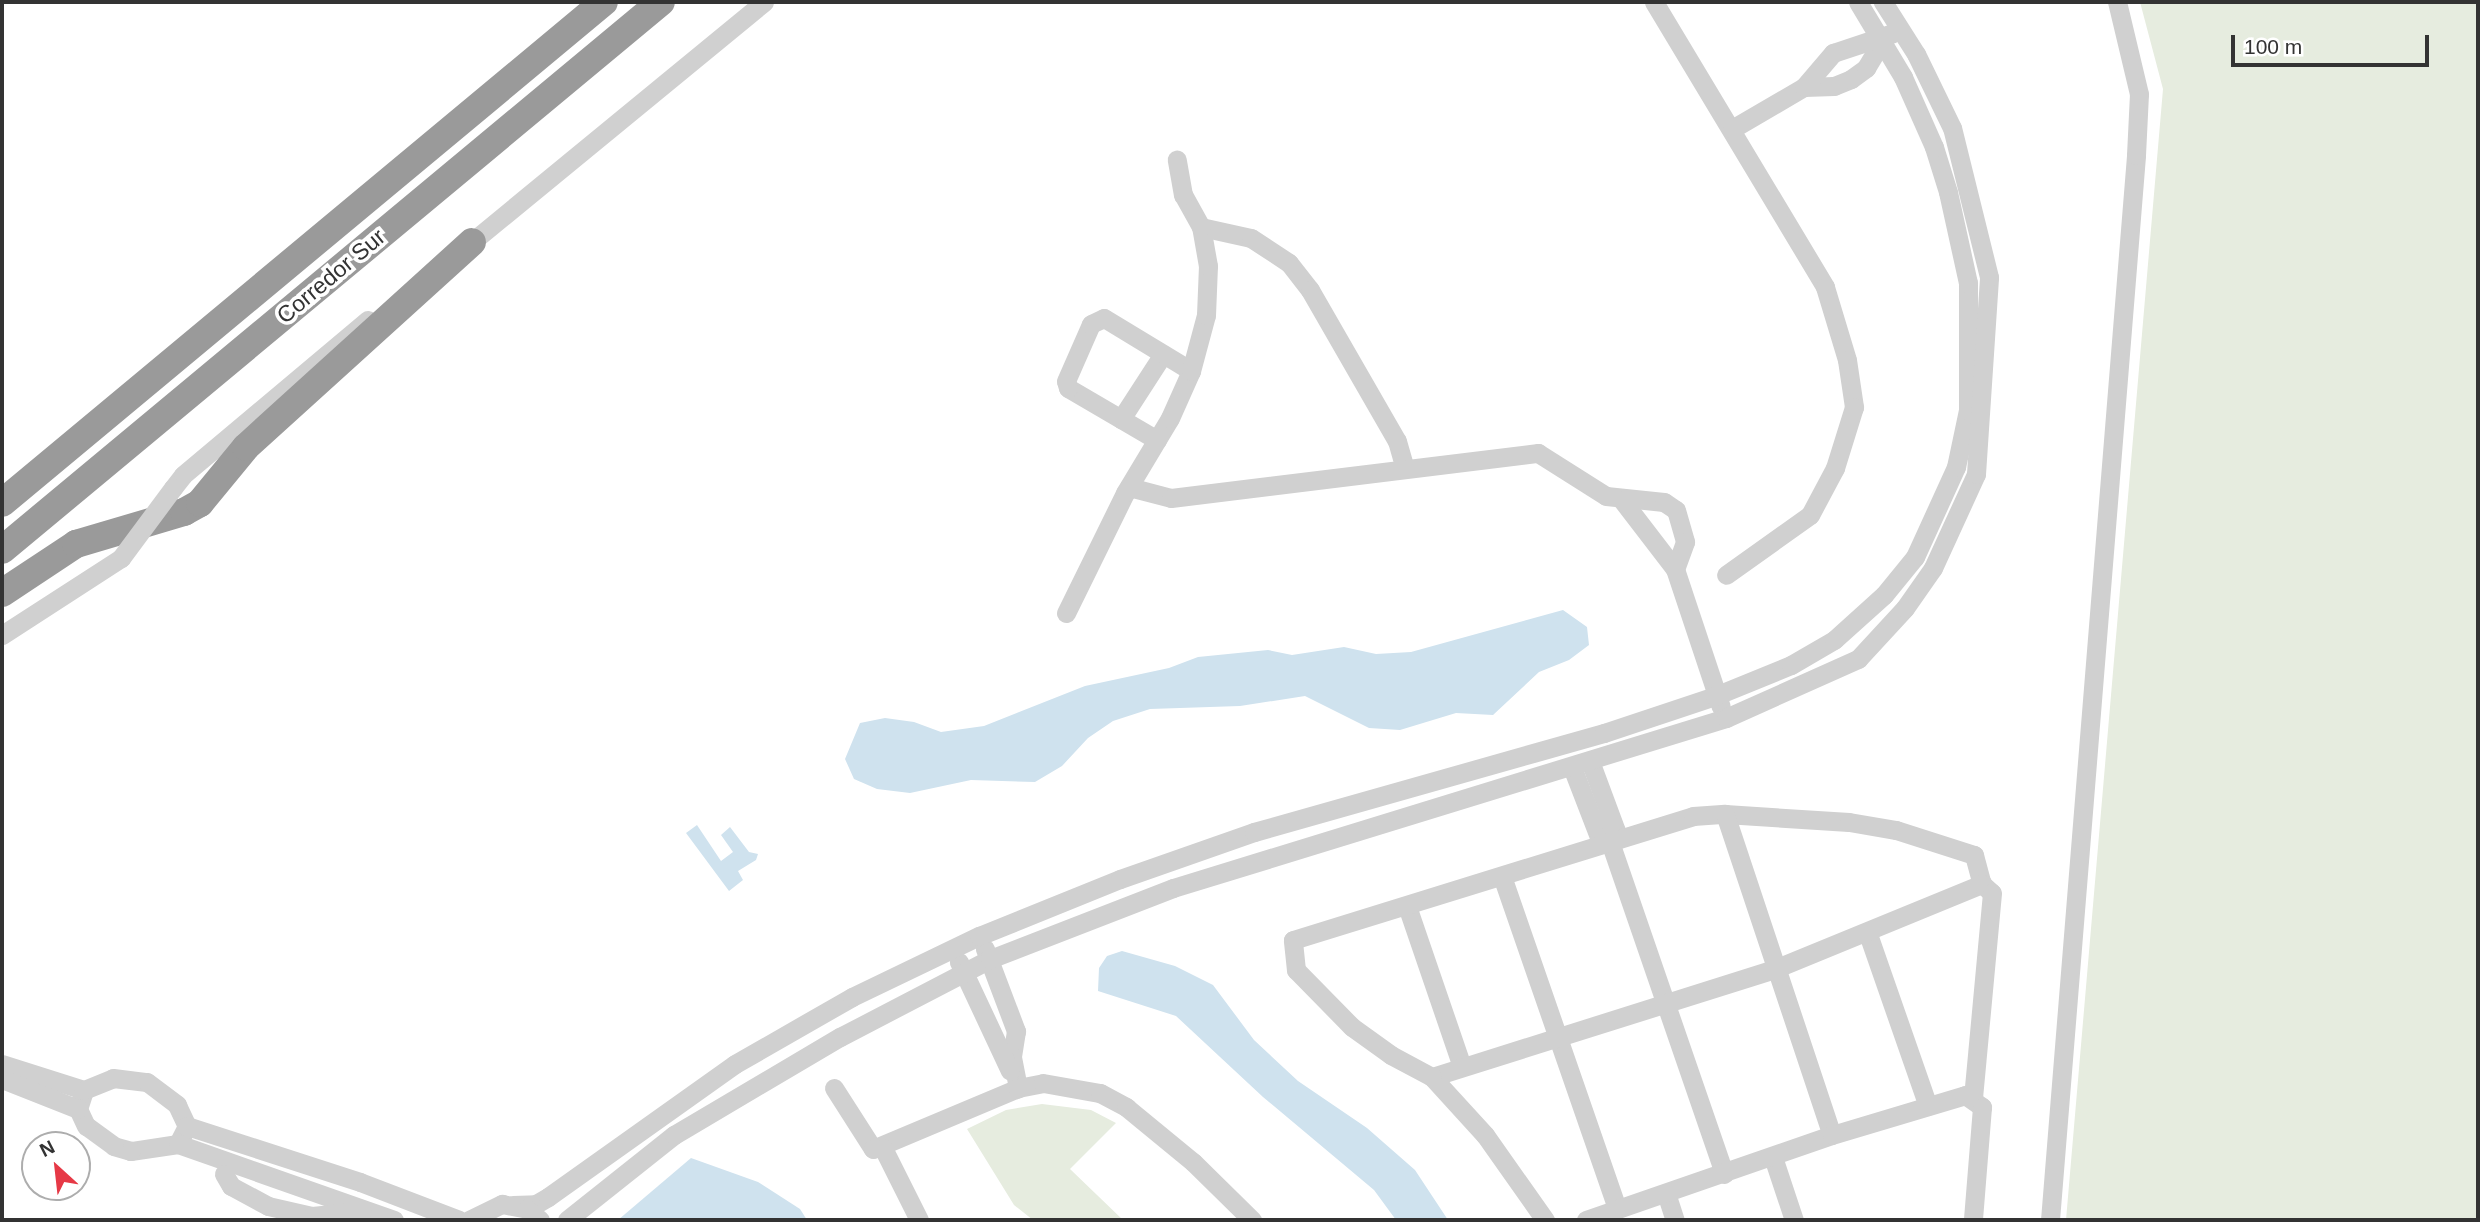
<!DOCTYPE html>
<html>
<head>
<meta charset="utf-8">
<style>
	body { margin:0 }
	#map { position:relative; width:2480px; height:1222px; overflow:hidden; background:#fff; font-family:Arial,sans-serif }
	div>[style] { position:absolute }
	.green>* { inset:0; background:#e6ecdf }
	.water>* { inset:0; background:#cfe2ee }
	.minor>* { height:19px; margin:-9.5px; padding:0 9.5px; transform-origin:9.5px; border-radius:9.5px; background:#d0d0d0 }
	.highway>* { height:28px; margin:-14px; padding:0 14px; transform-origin:14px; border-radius:14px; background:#9a9a9a }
	.minor-bridge>* { height:19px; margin:-9.5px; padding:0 9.5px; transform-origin:9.5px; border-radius:9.5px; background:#d0d0d0 }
	span { translate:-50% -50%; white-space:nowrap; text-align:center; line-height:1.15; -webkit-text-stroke:7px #fff; paint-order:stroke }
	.street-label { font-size:23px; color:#333 }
	.frame { position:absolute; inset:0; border:4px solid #333; pointer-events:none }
	.north { position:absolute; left:21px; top:1131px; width:70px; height:70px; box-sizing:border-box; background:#fff; border:2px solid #adadad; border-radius:50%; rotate:333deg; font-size:19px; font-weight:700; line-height:28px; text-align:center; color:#333 }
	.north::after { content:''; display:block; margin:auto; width:24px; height:32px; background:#e63946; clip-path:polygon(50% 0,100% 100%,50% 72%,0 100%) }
	.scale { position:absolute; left:2231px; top:35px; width:198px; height:32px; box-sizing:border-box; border:4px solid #333; border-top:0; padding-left:9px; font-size:21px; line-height:24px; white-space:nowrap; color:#333; -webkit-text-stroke:5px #fff; paint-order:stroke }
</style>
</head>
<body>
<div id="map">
	<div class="green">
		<div style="clip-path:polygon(2140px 2px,2478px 2px,2478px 1220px,2066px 1220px,2163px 89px)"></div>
		<div style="clip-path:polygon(1042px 1104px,1091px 1110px,1116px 1123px,1070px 1169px,1123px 1220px,1033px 1220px,1014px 1205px,967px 1129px,1006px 1110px)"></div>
	</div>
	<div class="water">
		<div style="clip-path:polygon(1563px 610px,1587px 627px,1589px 645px,1569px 660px,1539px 672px,1493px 715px,1456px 713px,1400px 730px,1369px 728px,1305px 696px,1240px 706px,1150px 709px,1113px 721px,1088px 738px,1062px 766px,1035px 782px,971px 780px,910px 793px,877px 789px,854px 779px,845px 759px,860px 723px,885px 718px,914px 722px,941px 732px,984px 726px,1085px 686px,1169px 668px,1198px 657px,1268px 650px,1292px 655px,1344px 647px,1376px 654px,1411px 652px)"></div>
		<div style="clip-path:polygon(697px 825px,721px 861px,733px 852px,721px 835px,730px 827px,749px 852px,758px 854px,756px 860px,738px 871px,743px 880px,729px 891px,686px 833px)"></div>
		<div style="clip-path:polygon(1122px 951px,1175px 966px,1213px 985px,1254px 1040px,1298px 1081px,1367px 1128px,1415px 1170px,1448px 1220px,1396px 1220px,1374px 1190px,1263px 1097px,1176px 1016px,1098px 991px,1099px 968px,1107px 956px)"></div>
		<div style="clip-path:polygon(691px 1158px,758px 1182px,800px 1209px,807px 1220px,618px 1220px)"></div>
	</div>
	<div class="minor">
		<div style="left:1654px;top:2px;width:332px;rotate:59deg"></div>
		<div style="left:1825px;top:287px;width:76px;rotate:73.2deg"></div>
		<div style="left:1847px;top:360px;width:48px;rotate:81.5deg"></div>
		<div style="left:1854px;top:407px;width:64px;rotate:107.3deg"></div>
		<div style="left:1835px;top:468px;width:53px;rotate:118deg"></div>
		<div style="left:1810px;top:515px;width:103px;rotate:144.5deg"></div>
		<div style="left:1804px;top:87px;width:30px;rotate:-2deg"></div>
		<div style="left:1834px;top:86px;width:18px;rotate:-22deg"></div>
		<div style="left:1851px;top:79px;width:19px;rotate:-36deg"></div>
		<div style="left:1866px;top:68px;width:35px;rotate:-59deg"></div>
		<div style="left:1732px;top:129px;width:83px;rotate:-30.3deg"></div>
		<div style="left:1804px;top:87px;width:45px;rotate:-49.5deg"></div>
		<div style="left:1833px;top:53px;width:63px;rotate:-18.4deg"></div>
		<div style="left:1201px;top:227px;width:51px;rotate:12.4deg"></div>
		<div style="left:1251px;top:238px;width:45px;rotate:33.3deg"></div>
		<div style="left:1289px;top:263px;width:34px;rotate:52deg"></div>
		<div style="left:1310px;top:290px;width:174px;rotate:60.1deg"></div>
		<div style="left:1397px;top:441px;width:29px;rotate:74deg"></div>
		<div style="left:462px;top:250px;width:391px;rotate:-39.4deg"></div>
		<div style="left:1121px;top:419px;width:77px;rotate:-57.1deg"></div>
		<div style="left:1157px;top:440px;width:103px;rotate:-149.7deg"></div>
		<div style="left:1068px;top:388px;width:7px;rotate:-106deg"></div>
		<div style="left:1066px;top:381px;width:62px;rotate:-66.3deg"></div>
		<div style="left:1091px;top:324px;width:14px;rotate:-25deg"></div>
		<div style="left:1104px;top:318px;width:102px;rotate:31.3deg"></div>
		<div style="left:1129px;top:487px;width:43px;rotate:14.7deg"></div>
		<div style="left:1171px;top:498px;width:370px;rotate:-7deg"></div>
		<div style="left:1538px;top:453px;width:80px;rotate:32.3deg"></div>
		<div style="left:1606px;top:496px;width:58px;rotate:5.9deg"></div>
		<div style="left:1664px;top:502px;width:14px;rotate:34deg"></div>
		<div style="left:1676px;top:510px;width:33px;rotate:74deg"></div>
		<div style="left:1685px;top:542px;width:29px;rotate:110deg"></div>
		<div style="left:173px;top:488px;width:16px;rotate:-52deg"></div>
		<div style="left:183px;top:475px;width:241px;rotate:-40deg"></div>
		<div style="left:1622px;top:500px;width:87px;rotate:52.5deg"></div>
		<div style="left:1675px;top:569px;width:145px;rotate:71.6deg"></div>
		<div style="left:1066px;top:613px;width:134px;rotate:-63.8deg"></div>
		<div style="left:1125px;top:493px;width:87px;rotate:-59deg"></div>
		<div style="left:1170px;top:418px;width:51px;rotate:-65.9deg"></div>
		<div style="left:1191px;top:371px;width:58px;rotate:-75deg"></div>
		<div style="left:1206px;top:315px;width:49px;rotate:-87.7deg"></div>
		<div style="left:1208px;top:266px;width:40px;rotate:-100deg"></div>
		<div style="left:1201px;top:227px;width:37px;rotate:-119deg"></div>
		<div style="left:1183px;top:195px;width:36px;rotate:-100deg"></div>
		<div style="left:2px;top:635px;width:142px;rotate:-32.9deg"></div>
		<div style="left:1590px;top:761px;width:75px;rotate:69.6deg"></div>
		<div style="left:1616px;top:831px;width:13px;rotate:119deg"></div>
		<div style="left:1572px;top:767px;width:75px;rotate:68.9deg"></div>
		<div style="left:1599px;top:837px;width:12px;rotate:24deg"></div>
		<div style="left:1610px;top:842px;width:351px;rotate:71deg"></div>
		<div style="left:1725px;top:814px;width:124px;rotate:3.7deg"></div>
		<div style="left:1849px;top:822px;width:48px;rotate:9.7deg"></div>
		<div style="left:1896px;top:830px;width:82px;rotate:17.8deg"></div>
		<div style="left:1974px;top:855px;width:30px;rotate:75deg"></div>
		<div style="left:1503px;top:879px;width:349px;rotate:70.9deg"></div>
		<div style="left:1407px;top:906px;width:170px;rotate:71.1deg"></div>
		<div style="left:1868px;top:934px;width:182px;rotate:70.8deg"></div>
		<div style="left:985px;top:949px;width:88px;rotate:69.3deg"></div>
		<div style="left:1016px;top:1031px;width:26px;rotate:99deg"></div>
		<div style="left:1012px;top:1057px;width:32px;rotate:79deg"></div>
		<div style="left:959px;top:962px;width:120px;rotate:64.9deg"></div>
		<div style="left:2px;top:1064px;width:86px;rotate:17.6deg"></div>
		<div style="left:1432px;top:1077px;width:362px;rotate:-17.5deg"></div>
		<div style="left:1777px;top:968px;width:222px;rotate:-22.3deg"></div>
		<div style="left:1982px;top:884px;width:13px;rotate:42deg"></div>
		<div style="left:1992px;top:893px;width:206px;rotate:95.3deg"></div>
		<div style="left:113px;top:1078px;width:34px;rotate:7deg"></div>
		<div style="left:147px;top:1082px;width:38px;rotate:37deg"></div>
		<div style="left:177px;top:1105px;width:23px;rotate:65deg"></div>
		<div style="left:187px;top:1126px;width:20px;rotate:117deg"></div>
		<div style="left:178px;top:1144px;width:48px;rotate:171.5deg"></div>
		<div style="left:131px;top:1151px;width:18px;rotate:-164deg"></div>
		<div style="left:114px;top:1146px;width:34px;rotate:-144deg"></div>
		<div style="left:86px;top:1126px;width:19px;rotate:-115deg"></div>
		<div style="left:78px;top:1109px;width:20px;rotate:-72deg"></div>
		<div style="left:84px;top:1090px;width:31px;rotate:-22deg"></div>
		<div style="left:2px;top:1079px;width:82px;rotate:21.5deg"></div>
		<div style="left:834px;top:1088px;width:72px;rotate:57.4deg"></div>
		<div style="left:873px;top:1149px;width:157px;rotate:-22.8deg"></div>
		<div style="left:1018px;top:1088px;width:25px;rotate:-11deg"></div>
		<div style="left:1043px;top:1083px;width:58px;rotate:10deg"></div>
		<div style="left:1100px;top:1093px;width:30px;rotate:28deg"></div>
		<div style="left:1126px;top:1107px;width:87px;rotate:39.4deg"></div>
		<div style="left:1193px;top:1162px;width:83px;rotate:44.5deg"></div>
		<div style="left:187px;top:1126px;width:182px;rotate:17.9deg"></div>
		<div style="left:360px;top:1182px;width:106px;rotate:21deg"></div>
		<div style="left:178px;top:1144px;width:229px;rotate:19.4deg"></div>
		<div style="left:883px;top:1148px;width:80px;rotate:63.4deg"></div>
		<div style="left:1773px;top:1157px;width:66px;rotate:71.6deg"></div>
		<div style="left:224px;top:1174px;width:14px;rotate:60deg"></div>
		<div style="left:231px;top:1186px;width:42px;rotate:28.4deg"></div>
		<div style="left:268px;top:1206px;width:45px;rotate:12.8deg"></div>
		<div style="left:312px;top:1216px;width:50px;rotate:-5.7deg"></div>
		<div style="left:1666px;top:1193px;width:28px;rotate:72deg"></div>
		<div style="left:513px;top:1205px;width:23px;rotate:-2deg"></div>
		<div style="left:536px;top:1204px;width:14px;rotate:-30deg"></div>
		<div style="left:548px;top:1197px;width:229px;rotate:-35.4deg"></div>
		<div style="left:735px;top:1064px;width:135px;rotate:-29.8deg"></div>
		<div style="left:852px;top:997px;width:141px;rotate:-25.7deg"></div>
		<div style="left:979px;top:936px;width:152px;rotate:-22deg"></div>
		<div style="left:1120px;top:879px;width:142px;rotate:-19.3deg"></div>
		<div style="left:1254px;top:832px;width:364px;rotate:-15.8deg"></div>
		<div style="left:1604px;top:733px;width:117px;rotate:-18.4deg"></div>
		<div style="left:1715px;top:696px;width:82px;rotate:-22.2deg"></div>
		<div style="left:1791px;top:665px;width:50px;rotate:-30.2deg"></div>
		<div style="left:1834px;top:640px;width:67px;rotate:-42deg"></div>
		<div style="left:1884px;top:595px;width:49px;rotate:-50.8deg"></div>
		<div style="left:1915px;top:557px;width:99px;rotate:-65.5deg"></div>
		<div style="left:1956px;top:467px;width:58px;rotate:-78.1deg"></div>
		<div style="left:1968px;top:410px;width:127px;rotate:-90deg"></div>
		<div style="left:1968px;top:283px;width:93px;rotate:-102.4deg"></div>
		<div style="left:1948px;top:192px;width:47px;rotate:-107.3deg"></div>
		<div style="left:1934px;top:147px;width:77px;rotate:-113.9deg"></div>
		<div style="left:1903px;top:77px;width:87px;rotate:-121deg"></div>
		<div style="left:469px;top:1220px;width:37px;rotate:-26deg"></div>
		<div style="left:502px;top:1204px;width:25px;rotate:11deg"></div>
		<div style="left:527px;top:1209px;width:17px;rotate:40deg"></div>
		<div style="left:567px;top:1220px;width:137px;rotate:-38.5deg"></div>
		<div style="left:674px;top:1135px;width:193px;rotate:-30.6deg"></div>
		<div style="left:840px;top:1037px;width:169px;rotate:-27.5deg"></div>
		<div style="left:990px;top:959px;width:196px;rotate:-21.2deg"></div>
		<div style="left:1173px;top:888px;width:579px;rotate:-17.09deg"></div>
		<div style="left:1726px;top:718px;width:145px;rotate:-24.1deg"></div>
		<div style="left:1858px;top:659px;width:69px;rotate:-47.3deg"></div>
		<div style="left:1905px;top:608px;width:49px;rotate:-55deg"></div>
		<div style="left:1933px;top:568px;width:103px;rotate:-65.4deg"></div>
		<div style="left:1976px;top:474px;width:197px;rotate:-86.2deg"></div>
		<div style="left:1989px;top:277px;width:154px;rotate:-103.9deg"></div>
		<div style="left:1952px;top:128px;width:82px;rotate:-115.9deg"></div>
		<div style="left:1916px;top:54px;width:62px;rotate:-122.4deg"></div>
		<div style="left:1545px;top:1220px;width:104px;rotate:-125.2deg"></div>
		<div style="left:1485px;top:1135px;width:79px;rotate:-132.4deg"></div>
		<div style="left:1432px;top:1077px;width:47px;rotate:-151.8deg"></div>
		<div style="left:1391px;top:1055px;width:48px;rotate:-144.3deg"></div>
		<div style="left:1352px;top:1027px;width:80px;rotate:-134.5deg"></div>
		<div style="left:1296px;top:970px;width:30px;rotate:-96deg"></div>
		<div style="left:1293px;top:940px;width:419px;rotate:-17.2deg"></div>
		<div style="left:1693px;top:816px;width:32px;rotate:-4deg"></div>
		<div style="left:1725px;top:814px;width:338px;rotate:71.6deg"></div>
		<div style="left:1586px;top:1220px;width:260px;rotate:-19.1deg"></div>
		<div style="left:1832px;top:1135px;width:139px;rotate:-16.7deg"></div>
		<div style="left:1965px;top:1095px;width:21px;rotate:35deg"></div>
		<div style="left:1982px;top:1107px;width:113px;rotate:94.6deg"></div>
		<div style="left:2050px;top:1220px;width:1068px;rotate:-85.38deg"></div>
		<div style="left:2136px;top:155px;width:61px;rotate:-87.2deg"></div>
		<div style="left:2139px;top:94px;width:95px;rotate:-103.4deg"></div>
	</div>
	<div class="highway">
		<div style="left:2px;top:503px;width:783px;rotate:-39.77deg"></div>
		<div style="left:2px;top:550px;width:857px;rotate:-39.75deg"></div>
		<div style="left:2px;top:593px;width:89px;rotate:-33.5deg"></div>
		<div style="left:76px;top:544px;width:113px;rotate:-16.5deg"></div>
		<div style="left:184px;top:512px;width:18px;rotate:-29deg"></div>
		<div style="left:200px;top:503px;width:72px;rotate:-50.6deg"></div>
		<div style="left:246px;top:447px;width:305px;rotate:-42.2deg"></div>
	</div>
	<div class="minor-bridge">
		<div style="left:121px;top:558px;width:87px;rotate:-53.4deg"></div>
	</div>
	<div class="street-label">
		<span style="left:331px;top:276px;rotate:-40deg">Corredor Sur</span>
	</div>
	<div class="frame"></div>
	<div class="north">N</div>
	<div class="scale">100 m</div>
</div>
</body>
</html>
